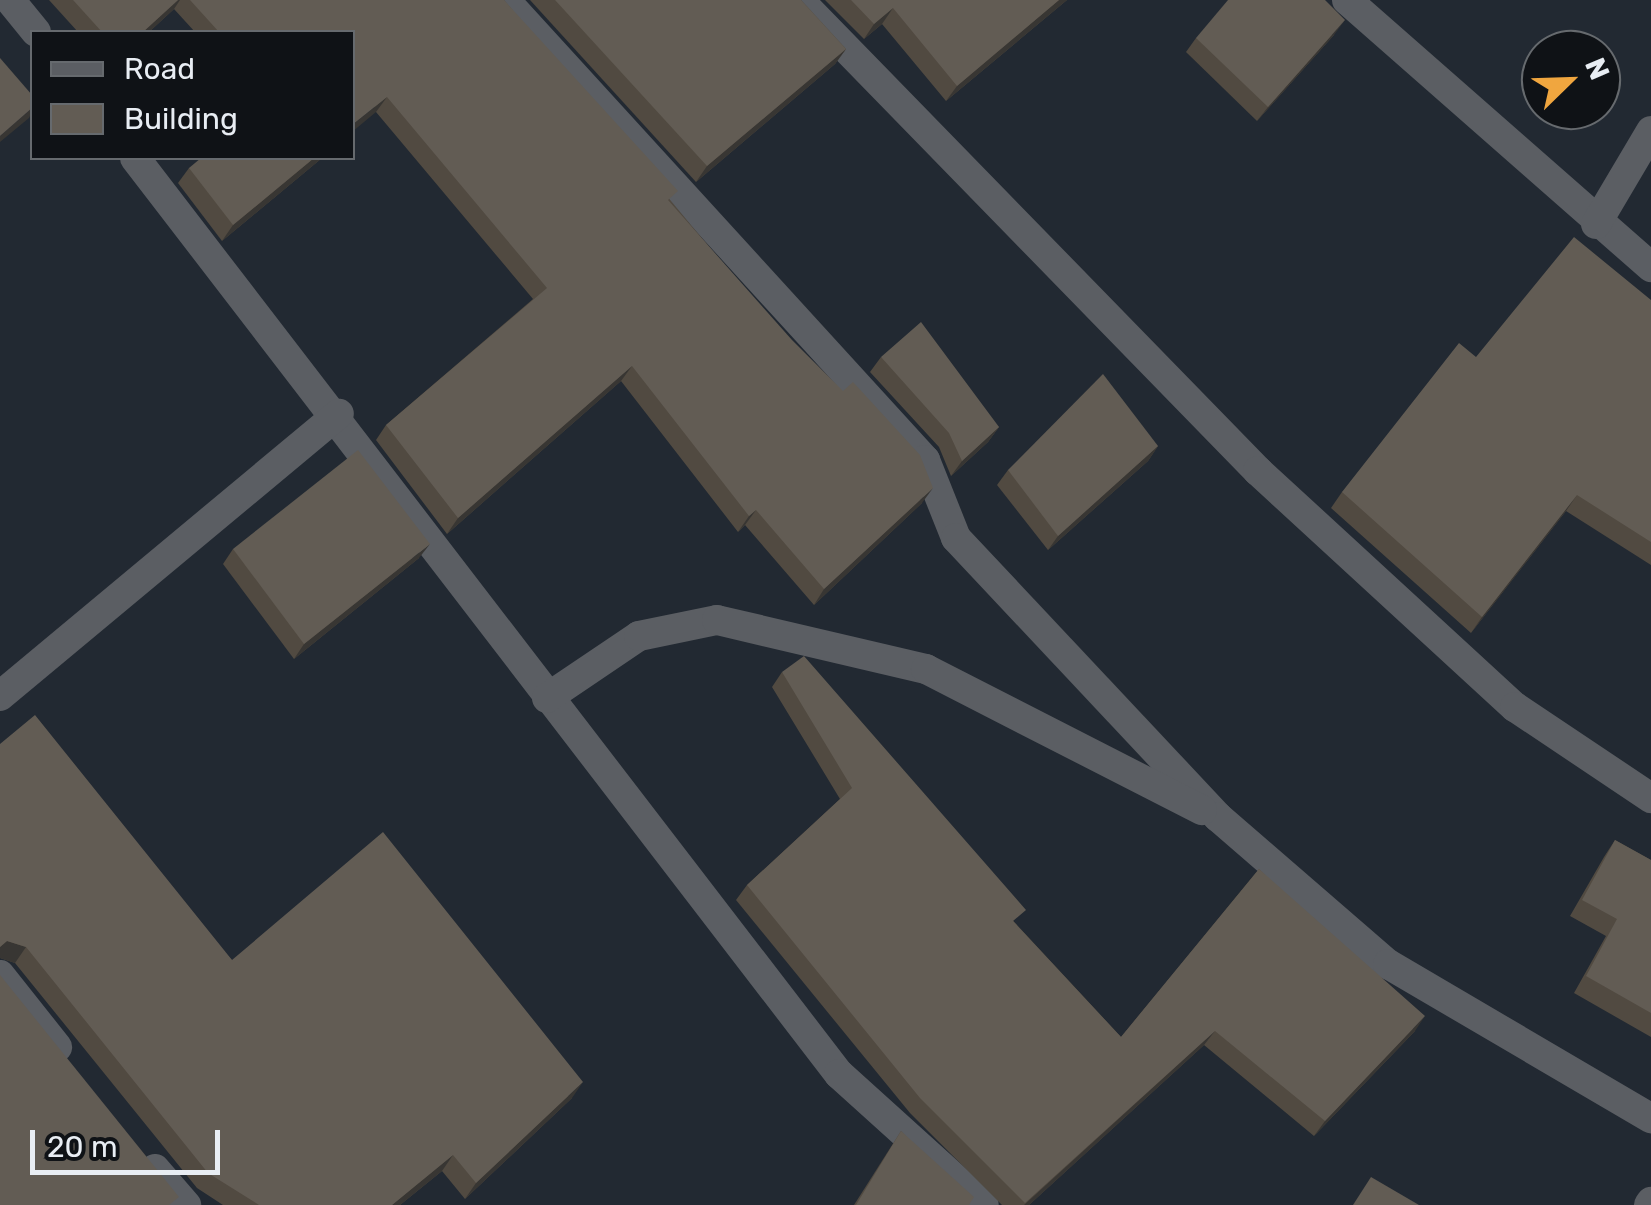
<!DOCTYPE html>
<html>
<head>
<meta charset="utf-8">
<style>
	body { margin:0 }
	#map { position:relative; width:1651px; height:1205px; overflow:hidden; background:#222932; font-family:Rubik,sans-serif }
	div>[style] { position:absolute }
	.street>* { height:30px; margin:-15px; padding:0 15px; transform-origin:15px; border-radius:15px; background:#5b5e63 }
	.wall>* { inset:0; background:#514a41 }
	.shaded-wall>* { inset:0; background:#383633 }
	.building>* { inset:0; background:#625c54 }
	span { translate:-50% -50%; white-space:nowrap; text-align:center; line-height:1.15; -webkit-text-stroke:8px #0f1216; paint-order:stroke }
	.legend { position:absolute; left:30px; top:30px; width:325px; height:130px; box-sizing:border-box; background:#0f1216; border:2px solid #666a6e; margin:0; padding:12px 18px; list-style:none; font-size:30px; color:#e8edf3 }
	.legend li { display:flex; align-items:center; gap:20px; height:50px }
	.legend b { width:50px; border:2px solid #666a6e }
	.north { position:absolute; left:1521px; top:30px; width:100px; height:100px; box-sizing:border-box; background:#0f1216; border:2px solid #666a6e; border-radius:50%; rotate:67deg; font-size:28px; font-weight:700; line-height:40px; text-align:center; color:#e8edf3 }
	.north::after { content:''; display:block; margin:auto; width:35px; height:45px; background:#f0a63f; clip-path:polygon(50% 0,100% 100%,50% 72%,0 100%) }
	.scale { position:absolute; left:30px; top:1130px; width:190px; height:45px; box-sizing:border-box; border:5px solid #e8edf3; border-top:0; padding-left:12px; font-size:30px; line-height:35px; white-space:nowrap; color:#e8edf3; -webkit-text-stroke:8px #0f1216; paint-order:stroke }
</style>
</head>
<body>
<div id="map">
	<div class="street">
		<div style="left:10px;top:0;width:41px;rotate:50.9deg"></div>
		<div style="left:505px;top:0;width:623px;rotate:47.6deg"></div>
		<div style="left:925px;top:460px;width:84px;rotate:68.3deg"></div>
		<div style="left:956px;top:538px;width:383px;rotate:46.8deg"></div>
		<div style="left:1218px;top:817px;width:225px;rotate:40.9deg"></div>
		<div style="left:1388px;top:964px;width:305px;rotate:30.4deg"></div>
		<div style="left:799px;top:0;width:658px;rotate:45.74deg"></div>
		<div style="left:1258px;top:471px;width:349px;rotate:42.6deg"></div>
		<div style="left:1515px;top:707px;width:164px;rotate:33.8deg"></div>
		<div style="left:1347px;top:0;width:405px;rotate:41.3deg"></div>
		<div style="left:135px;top:158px;width:1155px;rotate:52.46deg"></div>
		<div style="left:839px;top:1074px;width:195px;rotate:42.1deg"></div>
		<div style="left:1596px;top:224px;width:108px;rotate:-59.4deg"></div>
		<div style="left:0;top:696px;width:441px;rotate:-39.8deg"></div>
		<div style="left:547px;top:698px;width:111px;rotate:-34deg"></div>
		<div style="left:639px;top:636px;width:80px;rotate:-11.6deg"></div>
		<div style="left:717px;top:620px;width:215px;rotate:13.2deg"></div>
		<div style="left:926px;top:669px;width:310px;rotate:27.1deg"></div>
		<div style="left:0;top:975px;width:92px;rotate:51.6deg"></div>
		<div style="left:155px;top:1169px;width:48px;rotate:49.3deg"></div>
		<div style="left:1649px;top:1205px;width:4px;rotate:-56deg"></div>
	</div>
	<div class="wall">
		<div style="clip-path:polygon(49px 0,504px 0,922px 503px,814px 605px,745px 525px,738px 532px,621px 381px,447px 534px,376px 440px,386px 425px,533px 299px,376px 112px,352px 32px,195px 32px,174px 9px,149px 32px,78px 32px)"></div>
		<div style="clip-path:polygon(530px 0,801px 0,846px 49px,835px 64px,696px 182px)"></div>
		<div style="clip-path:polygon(825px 0,1067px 0,946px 101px,882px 24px,864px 39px)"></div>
		<div style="clip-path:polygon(1334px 35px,1257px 121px,1186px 52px,1196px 38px)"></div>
		<div style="clip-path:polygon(322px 158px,222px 241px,178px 183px,189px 168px)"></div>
		<div style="clip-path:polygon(1651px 300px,1651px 565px,1566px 511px,1471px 633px,1331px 508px,1342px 492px)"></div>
		<div style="clip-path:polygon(881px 357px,999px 427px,988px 442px,951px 476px,939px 447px,870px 372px)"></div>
		<div style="clip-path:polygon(1158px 446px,1148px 461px,1048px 550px,997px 485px,1008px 470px)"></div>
		<div style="clip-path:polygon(233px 549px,419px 558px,294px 659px,223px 564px)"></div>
		<div style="clip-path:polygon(782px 672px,1121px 1037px,1259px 869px,1415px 1031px,1314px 1136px,1204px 1045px,1029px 1205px,1002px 1205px,910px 1113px,736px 900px,747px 885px,840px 799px,772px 687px)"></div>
		<div style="clip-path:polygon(0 744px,232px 960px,572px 1098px,465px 1199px,442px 1171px,400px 1205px,223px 1205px,197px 1188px,15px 963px,0 958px)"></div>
		<div style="clip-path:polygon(1615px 840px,1651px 860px,1651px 1037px,1574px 993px,1606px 936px,1570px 916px,1604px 857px)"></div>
		<div style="clip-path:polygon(901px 1131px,969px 1205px,854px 1205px)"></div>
	</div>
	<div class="shaded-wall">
		<div style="clip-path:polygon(178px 0,180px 0,174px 9px,149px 32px,143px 32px)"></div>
		<div style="clip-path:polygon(1059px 0,1067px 0,946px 101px,957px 86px)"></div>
		<div style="clip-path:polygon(893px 8px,882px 24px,864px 39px,874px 24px)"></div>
		<div style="clip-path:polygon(1345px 20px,1334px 35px,1257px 121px,1268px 107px)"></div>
		<div style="clip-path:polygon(846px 49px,835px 64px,696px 182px,707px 166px)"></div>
		<div style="clip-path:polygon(387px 97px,376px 112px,352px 132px,352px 125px)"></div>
		<div style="clip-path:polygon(32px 108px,32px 112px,29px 118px,0 142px,0 136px)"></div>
		<div style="clip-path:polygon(314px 158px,322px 158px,222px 241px,233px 225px)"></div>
		<div style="clip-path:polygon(632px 366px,621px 381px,447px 534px,458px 518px)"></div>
		<div style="clip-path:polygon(999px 427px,988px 442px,951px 476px,962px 461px)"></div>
		<div style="clip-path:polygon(1158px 446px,1148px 461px,1048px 550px,1058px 536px)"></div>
		<div style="clip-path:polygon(933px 488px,922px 503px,814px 605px,824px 589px)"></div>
		<div style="clip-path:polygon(1577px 495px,1566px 511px,1471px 633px,1482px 617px)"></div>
		<div style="clip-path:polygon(756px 510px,745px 525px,738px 532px,749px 516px)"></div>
		<div style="clip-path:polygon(430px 544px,419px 558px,294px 659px,304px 644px)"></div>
		<div style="clip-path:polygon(7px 941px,26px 947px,15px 963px,0 958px,0 947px)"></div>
		<div style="clip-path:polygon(1425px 1016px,1415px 1031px,1314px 1136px,1325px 1121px)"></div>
		<div style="clip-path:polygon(1215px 1031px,1204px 1045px,1029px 1205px,1024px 1205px)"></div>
		<div style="clip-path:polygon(583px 1082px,572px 1098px,465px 1199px,476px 1183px)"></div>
		<div style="clip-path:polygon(453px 1155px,442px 1171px,400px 1205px,392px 1205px)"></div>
	</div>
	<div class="building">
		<div style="clip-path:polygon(73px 0,178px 0,143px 32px,102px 32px)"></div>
		<div style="clip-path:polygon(190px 0,504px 0,678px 191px,668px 200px,792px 340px,843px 391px,853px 382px,920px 455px,933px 488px,824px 589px,756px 510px,749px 516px,632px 366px,458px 518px,386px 425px,547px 288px,387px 97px,352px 125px,352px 32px,219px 32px)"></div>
		<div style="clip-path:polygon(555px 0,801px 0,846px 49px,707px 166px)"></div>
		<div style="clip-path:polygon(851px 0,1059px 0,957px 86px,893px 8px,874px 24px)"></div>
		<div style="clip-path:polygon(1228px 0,1325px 0,1345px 20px,1268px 107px,1196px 38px)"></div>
		<div style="clip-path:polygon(0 58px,32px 95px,32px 108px,0 136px)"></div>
		<div style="clip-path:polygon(201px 158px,314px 158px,233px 225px,189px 168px)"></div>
		<div style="clip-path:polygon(1574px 237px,1651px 300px,1651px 542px,1577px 495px,1482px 617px,1342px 492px,1459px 343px,1476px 357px)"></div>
		<div style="clip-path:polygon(921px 322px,999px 427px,962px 461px,949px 433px,881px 357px)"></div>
		<div style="clip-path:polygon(1103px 374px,1158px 446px,1058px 536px,1008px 470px)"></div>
		<div style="clip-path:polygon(358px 450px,430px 544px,304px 644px,233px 549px)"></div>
		<div style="clip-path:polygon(804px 656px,1026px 910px,1013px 921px,1121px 1037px,1259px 869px,1425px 1016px,1325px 1121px,1215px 1031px,1025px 1203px,920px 1098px,747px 885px,852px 788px,782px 672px)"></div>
		<div style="clip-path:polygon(35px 715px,232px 960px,383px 832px,583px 1082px,476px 1183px,453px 1155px,392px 1205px,259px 1205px,208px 1173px,26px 947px,7px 941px,0 947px,0 744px)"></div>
		<div style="clip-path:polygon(1615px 840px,1651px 860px,1651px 1013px,1586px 976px,1617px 919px,1582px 900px)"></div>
		<div style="clip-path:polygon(0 975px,179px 1197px,169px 1205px,0 1205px)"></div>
		<div style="clip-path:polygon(901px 1131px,974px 1197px,969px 1205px,856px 1205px)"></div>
		<div style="clip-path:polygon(1371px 1177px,1419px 1205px,1353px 1205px)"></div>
	</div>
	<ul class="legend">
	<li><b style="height:12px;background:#5b5e63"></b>Road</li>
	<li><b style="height:28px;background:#625c54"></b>Building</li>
	</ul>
	<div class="north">N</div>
	<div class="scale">20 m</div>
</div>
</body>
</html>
